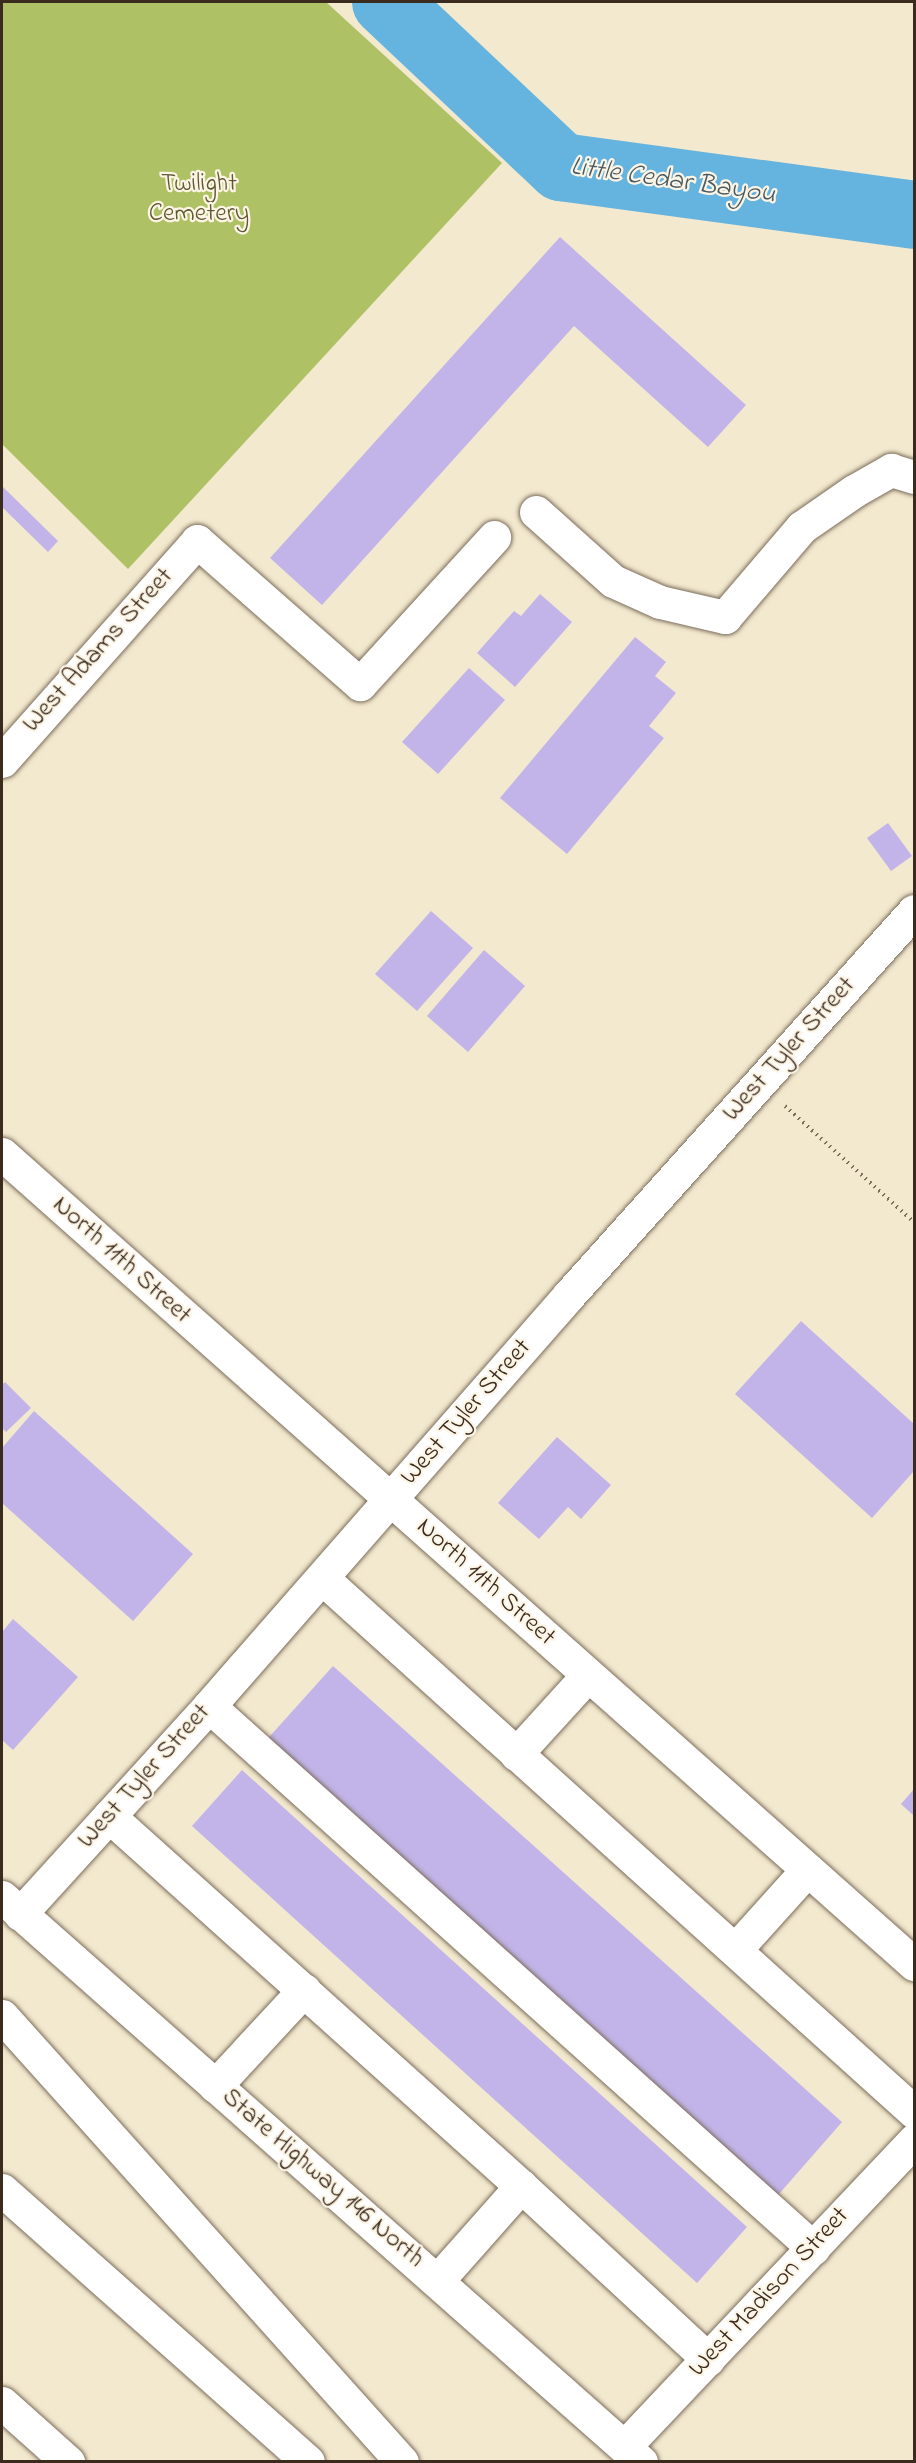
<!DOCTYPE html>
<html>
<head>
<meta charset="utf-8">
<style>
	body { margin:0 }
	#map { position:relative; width:916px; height:2463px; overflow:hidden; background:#f3e9ce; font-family:"Indie Flower",sans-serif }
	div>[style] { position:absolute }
	.green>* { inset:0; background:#aec165 }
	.river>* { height:68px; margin:-34px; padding:0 34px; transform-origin:34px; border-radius:34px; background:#64b4df }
	.building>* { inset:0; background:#c2b4e9 }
	.path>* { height:4px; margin-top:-2px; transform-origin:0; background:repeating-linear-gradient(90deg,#7b6d5c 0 1.5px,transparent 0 6px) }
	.roads { filter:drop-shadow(0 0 2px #7b6d5c) drop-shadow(0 0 2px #7b6d5c) }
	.minor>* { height:33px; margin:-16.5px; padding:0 16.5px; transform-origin:16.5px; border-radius:16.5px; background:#fff }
	.major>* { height:33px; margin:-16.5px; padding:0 16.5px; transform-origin:16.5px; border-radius:16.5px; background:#fff }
	.highway>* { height:33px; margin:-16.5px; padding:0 16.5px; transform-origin:16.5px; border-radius:16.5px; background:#fff }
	span { translate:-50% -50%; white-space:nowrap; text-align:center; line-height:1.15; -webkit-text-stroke:4.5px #fcf5e5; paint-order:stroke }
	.park-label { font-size:26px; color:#5e5733 }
	.street-label { font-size:26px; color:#3b2a1e }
	.water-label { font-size:27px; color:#495a62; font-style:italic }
	.frame { position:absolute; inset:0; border:3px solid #3b2a1e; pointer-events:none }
</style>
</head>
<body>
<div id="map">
	<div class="green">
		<div style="clip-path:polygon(2px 2px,326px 2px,502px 163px,128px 569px,2px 444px)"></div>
	</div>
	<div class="river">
		<div style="left:386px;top:2px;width:241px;rotate:43.3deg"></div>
		<div style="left:561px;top:167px;width:356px;rotate:7.7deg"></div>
	</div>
	<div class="building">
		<div style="clip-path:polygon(560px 237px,746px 405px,708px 447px,574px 326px,322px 605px,270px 558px)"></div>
		<div style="clip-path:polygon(2px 486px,58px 541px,48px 552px,2px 507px)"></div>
		<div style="clip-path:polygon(540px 594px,572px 622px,515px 687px,477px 653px,514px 611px,521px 616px)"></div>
		<div style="clip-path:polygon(635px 637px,666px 662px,655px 676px,676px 693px,649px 726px,664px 738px,567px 854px,500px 798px)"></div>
		<div style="clip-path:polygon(469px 668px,505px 700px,438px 774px,402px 742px)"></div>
		<div style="clip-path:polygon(888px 823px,912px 856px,891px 871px,867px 838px)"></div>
		<div style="clip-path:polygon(431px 911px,473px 948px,417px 1011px,375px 974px)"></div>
		<div style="clip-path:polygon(484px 950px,525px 986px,468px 1052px,427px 1016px)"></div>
		<div style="clip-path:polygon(801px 1321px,914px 1424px,914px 1471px,872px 1518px,735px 1394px)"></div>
		<div style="clip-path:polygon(5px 1382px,31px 1408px,6px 1432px,2px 1428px,2px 1385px)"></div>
		<div style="clip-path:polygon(34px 1411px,193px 1554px,133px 1621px,2px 1503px,2px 1448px)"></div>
		<div style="clip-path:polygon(557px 1437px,611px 1485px,581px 1519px,568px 1507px,539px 1539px,498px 1503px)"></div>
		<div style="clip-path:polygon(13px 1619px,78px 1677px,13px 1750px,2px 1740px,2px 1632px)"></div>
		<div style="clip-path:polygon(333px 1666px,842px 2122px,772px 2202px,262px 1745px)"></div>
		<div style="clip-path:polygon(242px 1770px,747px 2227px,697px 2283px,192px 1826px)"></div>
		<div style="clip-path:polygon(914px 1789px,914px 1816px,901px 1804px)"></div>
	</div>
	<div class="path">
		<div style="left:785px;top:1106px;width:173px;rotate:42deg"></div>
	</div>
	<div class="roads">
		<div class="minor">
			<div style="left:536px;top:512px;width:103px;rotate:41.9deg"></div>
			<div style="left:613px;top:581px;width:51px;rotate:24.1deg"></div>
			<div style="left:660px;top:602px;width:67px;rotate:13deg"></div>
			<div style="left:725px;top:617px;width:118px;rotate:-49.5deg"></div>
			<div style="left:802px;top:527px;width:63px;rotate:-34.7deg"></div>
			<div style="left:854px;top:491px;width:43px;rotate:-29.6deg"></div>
			<div style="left:891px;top:470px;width:24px;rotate:17deg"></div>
			<div style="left:2px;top:761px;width:294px;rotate:-48.4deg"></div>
			<div style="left:197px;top:541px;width:217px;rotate:41.3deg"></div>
			<div style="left:360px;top:684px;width:199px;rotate:-47.6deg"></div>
			<div style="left:2px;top:1154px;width:1220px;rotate:41.61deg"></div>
			<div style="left:322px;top:1578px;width:797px;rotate:42.05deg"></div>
			<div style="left:209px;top:1706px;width:812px;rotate:41.9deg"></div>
			<div style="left:516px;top:1754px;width:107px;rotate:-47.7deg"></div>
			<div style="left:109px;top:1816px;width:554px;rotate:41.93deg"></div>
			<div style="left:521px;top:2186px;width:255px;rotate:42.8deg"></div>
			<div style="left:20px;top:1914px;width:281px;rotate:-47.7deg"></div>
			<div style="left:209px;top:1706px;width:546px;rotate:-48.78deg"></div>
			<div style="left:569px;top:1295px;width:516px;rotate:-48.06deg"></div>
			<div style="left:735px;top:1950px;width:108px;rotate:-48deg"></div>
			<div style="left:215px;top:2086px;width:131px;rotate:-47.2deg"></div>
			<div style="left:437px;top:2281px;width:127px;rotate:-48.5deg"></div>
			<div style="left:625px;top:2446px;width:421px;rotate:-46.6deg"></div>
		</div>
		<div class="major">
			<div style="left:2px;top:1897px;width:853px;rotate:41.48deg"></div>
		</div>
		<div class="highway">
			<div style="left:2px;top:2016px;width:599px;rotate:48.11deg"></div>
			<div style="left:2px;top:2190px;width:409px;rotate:41.6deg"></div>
			<div style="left:2px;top:2403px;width:89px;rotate:41.8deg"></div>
		</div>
	</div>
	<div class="park-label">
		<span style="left:199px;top:200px">Twilight<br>Cemetery</span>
	</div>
	<div class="street-label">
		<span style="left:99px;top:651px;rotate:-48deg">West Adams Street</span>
		<span style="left:790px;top:1050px;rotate:-48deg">West Tyler Street</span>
		<span style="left:121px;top:1261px;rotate:42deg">North 11th Street</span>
		<span style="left:467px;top:1413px;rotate:-49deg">West Tyler Street</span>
		<span style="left:485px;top:1583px;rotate:42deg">North 11th Street</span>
		<span style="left:145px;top:1777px;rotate:-48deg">West Tyler Street</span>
		<span style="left:322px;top:2179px;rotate:41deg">State Highway 146 North</span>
		<span style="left:770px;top:2293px;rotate:-47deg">West Madison Street</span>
	</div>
	<div class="water-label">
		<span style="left:673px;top:181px;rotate:8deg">Little Cedar Bayou</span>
	</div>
	<div class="frame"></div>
</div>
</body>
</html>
